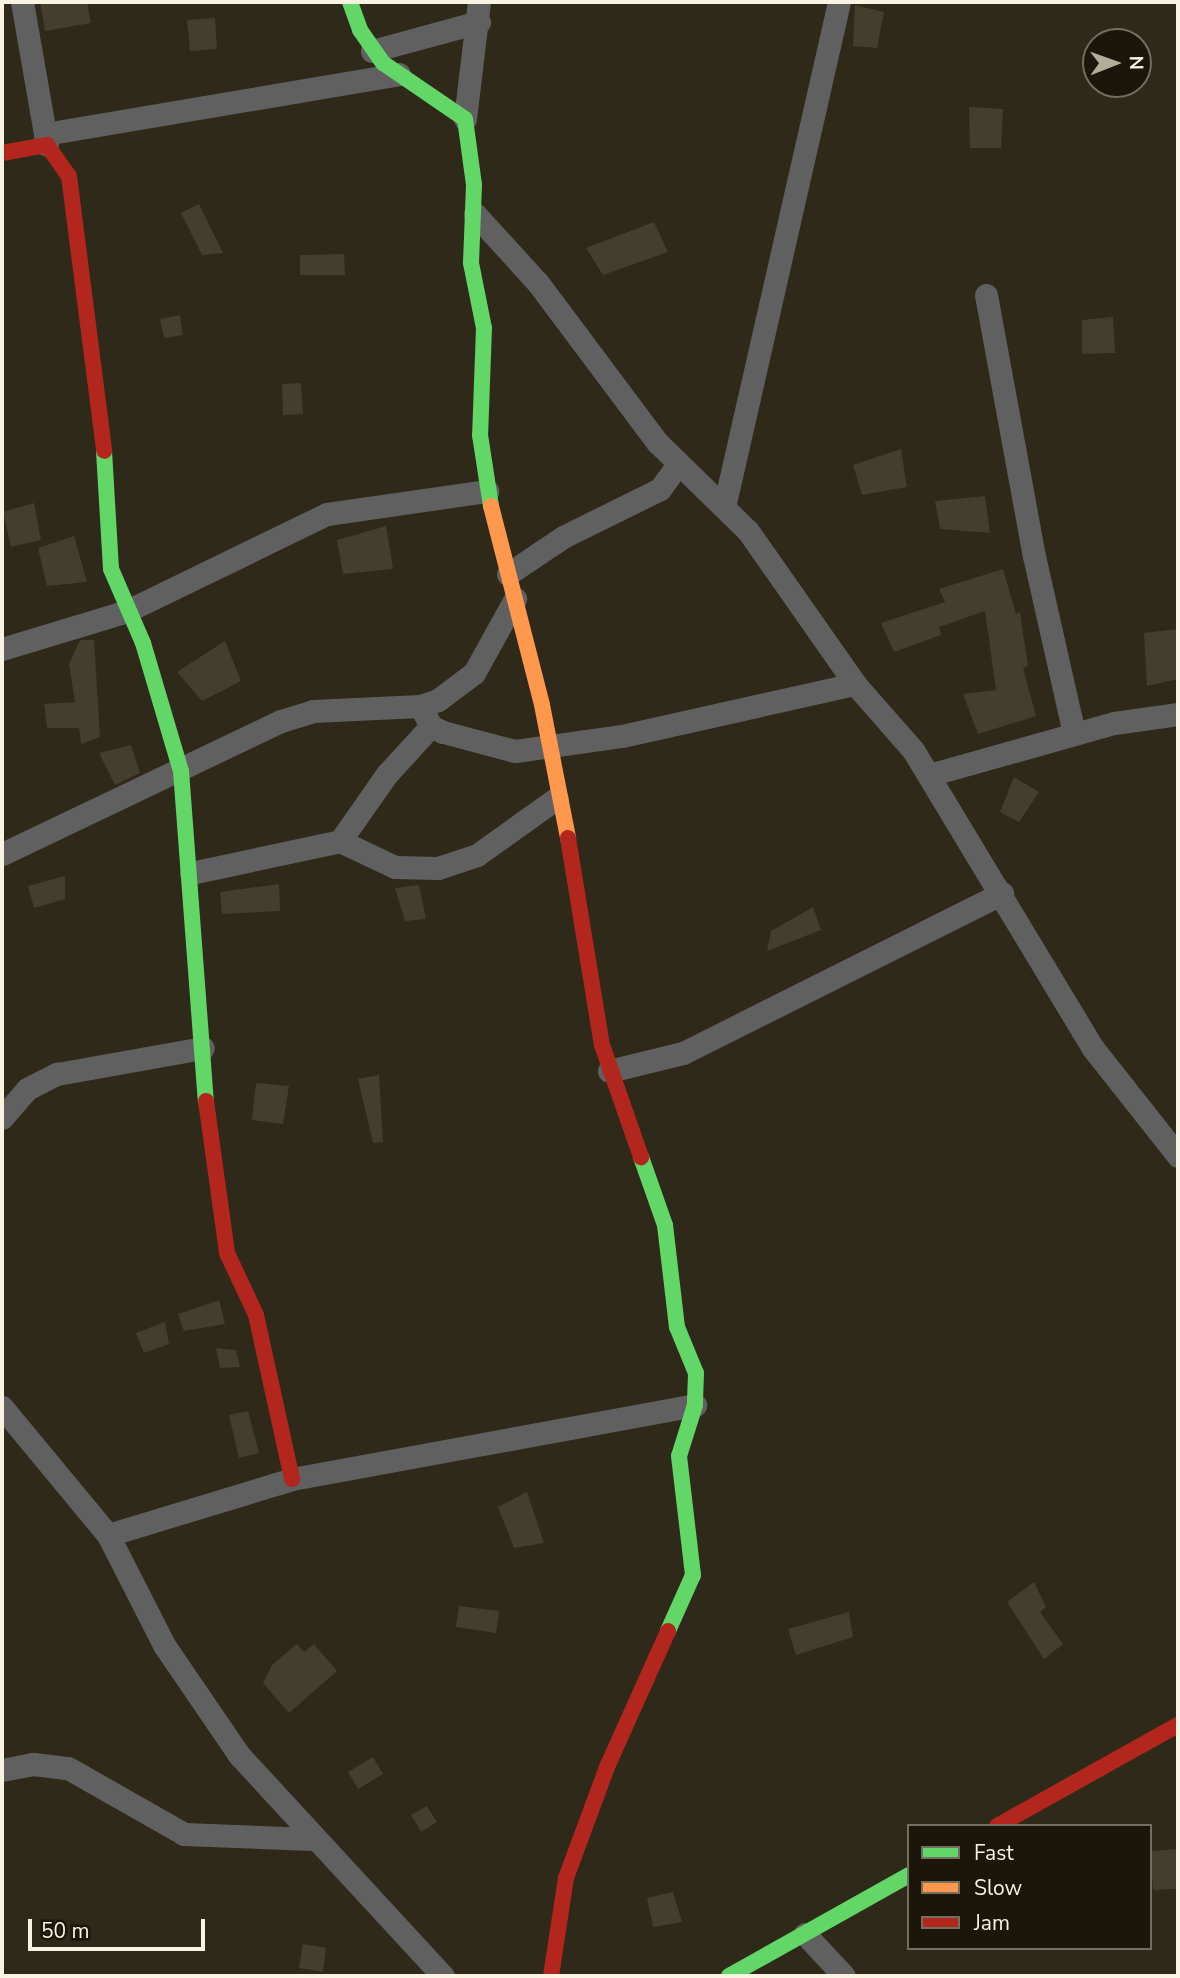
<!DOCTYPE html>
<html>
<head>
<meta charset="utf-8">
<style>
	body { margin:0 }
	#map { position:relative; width:1180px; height:1978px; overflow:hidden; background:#2e2918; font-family:"Nunito Sans",sans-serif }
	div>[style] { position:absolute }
	.building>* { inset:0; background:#443e2d }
	.street>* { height:23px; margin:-11.5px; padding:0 11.5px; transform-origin:11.5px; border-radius:11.5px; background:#616061 }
	.fast>* { height:16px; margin:-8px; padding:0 8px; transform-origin:8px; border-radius:8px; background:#63d668 }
	.slow>* { height:16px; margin:-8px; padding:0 8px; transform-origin:8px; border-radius:8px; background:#ff974d }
	.jam>* { height:16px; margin:-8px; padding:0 8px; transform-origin:8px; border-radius:8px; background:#b3261e }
	span { translate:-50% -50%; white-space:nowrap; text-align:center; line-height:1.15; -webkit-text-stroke:6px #1b1609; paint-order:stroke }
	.frame { position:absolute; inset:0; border:4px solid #f9f3e1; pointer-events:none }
	.legend { position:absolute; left:907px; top:1824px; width:245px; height:126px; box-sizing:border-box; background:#1b1609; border:2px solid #746e5f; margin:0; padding:9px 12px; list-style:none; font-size:21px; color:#f9f3e1 }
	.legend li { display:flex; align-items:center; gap:14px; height:35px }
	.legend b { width:35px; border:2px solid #746e5f }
	.north { position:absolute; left:1082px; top:28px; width:70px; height:70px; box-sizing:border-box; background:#1b1609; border:2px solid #746e5f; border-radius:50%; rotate:89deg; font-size:19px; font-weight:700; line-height:28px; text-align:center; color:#f9f3e1 }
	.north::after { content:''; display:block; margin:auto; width:24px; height:32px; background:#b2ac9b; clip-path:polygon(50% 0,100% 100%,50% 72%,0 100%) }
	.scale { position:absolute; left:28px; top:1919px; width:177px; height:32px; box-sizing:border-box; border:4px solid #f9f3e1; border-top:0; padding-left:9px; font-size:21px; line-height:24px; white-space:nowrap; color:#f9f3e1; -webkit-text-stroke:5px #1b1609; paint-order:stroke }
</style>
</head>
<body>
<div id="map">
	<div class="building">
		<div style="clip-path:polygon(40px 2px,87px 2px,91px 23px,45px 31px)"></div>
		<div style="clip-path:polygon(855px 5px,884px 12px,877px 48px,853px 46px)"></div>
		<div style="clip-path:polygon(215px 18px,217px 49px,190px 51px,187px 20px)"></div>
		<div style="clip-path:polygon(969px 107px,1003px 109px,1001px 148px,970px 148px)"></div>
		<div style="clip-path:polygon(199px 204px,223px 253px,202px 255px,181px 213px)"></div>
		<div style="clip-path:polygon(654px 222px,668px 252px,603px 275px,586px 248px)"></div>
		<div style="clip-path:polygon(344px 254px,345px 275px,300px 275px,300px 255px)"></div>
		<div style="clip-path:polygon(180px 315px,183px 335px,164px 338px,160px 319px)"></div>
		<div style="clip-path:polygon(1113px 317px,1115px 353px,1082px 354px,1082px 320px)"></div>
		<div style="clip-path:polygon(301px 383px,303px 414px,283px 415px,282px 384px)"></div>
		<div style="clip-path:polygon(901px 449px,907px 487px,862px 495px,853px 465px)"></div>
		<div style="clip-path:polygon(985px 496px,990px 533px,940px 529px,935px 501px)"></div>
		<div style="clip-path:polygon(34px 503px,41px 540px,11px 547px,3px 512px)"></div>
		<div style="clip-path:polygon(386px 526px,393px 569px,343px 574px,337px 540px)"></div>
		<div style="clip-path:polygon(74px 536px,87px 582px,47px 586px,38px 548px)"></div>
		<div style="clip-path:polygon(1003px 569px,1016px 614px,1020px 612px,1028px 666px,1023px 668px,1036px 716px,978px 734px,963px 694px,996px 690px,985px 611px,939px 627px,941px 635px,894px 652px,881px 623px,945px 602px,939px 589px)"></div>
		<div style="clip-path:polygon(1178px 629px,1178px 679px,1147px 686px,1144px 633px)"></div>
		<div style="clip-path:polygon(80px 640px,94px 640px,100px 737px,81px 744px,79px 728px,47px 728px,44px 704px,75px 702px,69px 664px)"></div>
		<div style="clip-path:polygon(225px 641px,241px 681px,202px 701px,177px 672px)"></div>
		<div style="clip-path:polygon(131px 745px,140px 773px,115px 785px,99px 753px)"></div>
		<div style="clip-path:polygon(1014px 777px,1039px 792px,1019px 822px,1000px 812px)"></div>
		<div style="clip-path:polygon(65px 876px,65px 899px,34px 908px,28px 886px)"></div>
		<div style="clip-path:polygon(279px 884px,280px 911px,222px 914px,220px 892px)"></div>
		<div style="clip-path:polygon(419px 885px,426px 919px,405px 921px,395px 888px)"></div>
		<div style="clip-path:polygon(813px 907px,821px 930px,767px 951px,771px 931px)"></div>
		<div style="clip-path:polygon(379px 1075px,383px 1142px,373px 1143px,358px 1079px)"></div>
		<div style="clip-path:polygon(256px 1083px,289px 1086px,283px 1124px,252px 1120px)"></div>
		<div style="clip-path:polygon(219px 1300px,225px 1324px,184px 1331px,178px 1314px)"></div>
		<div style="clip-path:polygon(165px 1322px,169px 1344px,144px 1353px,136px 1333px)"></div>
		<div style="clip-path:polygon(216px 1348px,236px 1350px,240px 1367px,220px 1368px)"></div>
		<div style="clip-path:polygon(248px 1411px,259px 1453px,239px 1458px,229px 1415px)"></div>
		<div style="clip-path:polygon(527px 1492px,544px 1543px,514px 1548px,498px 1507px)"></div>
		<div style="clip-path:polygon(1034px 1582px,1046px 1607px,1040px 1612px,1063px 1644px,1044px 1659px,1007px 1602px)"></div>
		<div style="clip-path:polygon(459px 1606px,499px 1611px,496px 1633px,456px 1627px)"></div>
		<div style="clip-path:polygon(849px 1612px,853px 1637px,796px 1655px,788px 1629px)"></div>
		<div style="clip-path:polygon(297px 1644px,304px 1652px,314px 1644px,337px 1671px,289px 1713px,263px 1683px,272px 1665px)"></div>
		<div style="clip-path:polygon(373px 1757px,383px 1774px,358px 1789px,348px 1772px)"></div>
		<div style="clip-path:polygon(427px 1806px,437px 1822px,421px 1832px,411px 1815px)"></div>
		<div style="clip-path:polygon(1178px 1849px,1178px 1889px,1153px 1890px,1150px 1851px)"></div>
		<div style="clip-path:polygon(673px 1892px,682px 1922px,653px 1927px,647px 1898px)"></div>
		<div style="clip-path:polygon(303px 1944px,326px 1948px,323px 1972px,299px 1968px)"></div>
	</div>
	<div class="street">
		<div style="left:22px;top:2px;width:145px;rotate:80.1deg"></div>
		<div style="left:372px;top:51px;width:111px;rotate:-15.2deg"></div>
		<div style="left:465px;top:119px;width:118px;rotate:-83.2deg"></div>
		<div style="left:45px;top:134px;width:359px;rotate:-9.6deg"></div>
		<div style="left:475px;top:214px;width:93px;rotate:47.6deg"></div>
		<div style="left:538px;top:283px;width:199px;rotate:53.2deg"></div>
		<div style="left:657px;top:442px;width:127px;rotate:44.4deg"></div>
		<div style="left:748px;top:531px;width:187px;rotate:55deg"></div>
		<div style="left:855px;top:684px;width:88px;rotate:48.7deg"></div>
		<div style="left:913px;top:750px;width:347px;rotate:58.9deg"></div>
		<div style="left:1092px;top:1047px;width:139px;rotate:51.7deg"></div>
		<div style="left:986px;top:295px;width:265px;rotate:79.6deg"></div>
		<div style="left:1034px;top:556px;width:182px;rotate:77.3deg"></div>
		<div style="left:725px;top:503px;width:514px;rotate:-77.18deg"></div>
		<div style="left:508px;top:574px;width:66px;rotate:-33.9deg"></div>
		<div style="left:563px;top:537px;width:108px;rotate:-26.3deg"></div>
		<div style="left:660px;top:489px;width:31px;rotate:-54deg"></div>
		<div style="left:2px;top:649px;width:131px;rotate:-16.9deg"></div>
		<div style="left:127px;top:611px;width:222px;rotate:-25.9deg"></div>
		<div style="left:327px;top:514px;width:162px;rotate:-8.2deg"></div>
		<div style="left:420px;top:706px;width:23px;rotate:61deg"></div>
		<div style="left:431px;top:726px;width:13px;rotate:27deg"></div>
		<div style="left:443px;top:732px;width:74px;rotate:14.8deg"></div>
		<div style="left:515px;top:751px;width:108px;rotate:-8deg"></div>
		<div style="left:622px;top:736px;width:239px;rotate:-12.6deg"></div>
		<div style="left:929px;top:775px;width:192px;rotate:-15.7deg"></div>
		<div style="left:1114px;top:723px;width:65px;rotate:-8deg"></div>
		<div style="left:340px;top:841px;width:61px;rotate:25.3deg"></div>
		<div style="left:395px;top:867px;width:43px;rotate:1.3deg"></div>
		<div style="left:438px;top:868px;width:41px;rotate:-18.4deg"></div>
		<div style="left:477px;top:855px;width:98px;rotate:-35.5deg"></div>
		<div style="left:2px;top:854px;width:309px;rotate:-25.5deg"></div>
		<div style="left:281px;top:721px;width:34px;rotate:-17deg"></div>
		<div style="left:313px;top:711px;width:107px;rotate:-2.7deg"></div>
		<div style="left:420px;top:706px;width:19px;rotate:-18deg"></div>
		<div style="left:438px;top:700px;width:45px;rotate:-36.9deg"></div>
		<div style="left:474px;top:673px;width:85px;rotate:-61deg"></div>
		<div style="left:191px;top:873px;width:152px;rotate:-12.1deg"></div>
		<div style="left:340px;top:841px;width:82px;rotate:-55deg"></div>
		<div style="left:387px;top:774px;width:65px;rotate:-47.5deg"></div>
		<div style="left:609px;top:1071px;width:76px;rotate:-13.7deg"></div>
		<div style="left:683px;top:1053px;width:357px;rotate:-26.6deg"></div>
		<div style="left:2px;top:1118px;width:38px;rotate:-49deg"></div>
		<div style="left:27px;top:1089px;width:34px;rotate:-27deg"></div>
		<div style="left:57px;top:1074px;width:148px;rotate:-10.1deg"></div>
		<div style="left:2px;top:1407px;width:166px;rotate:50.4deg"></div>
		<div style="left:108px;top:1535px;width:123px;rotate:63deg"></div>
		<div style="left:164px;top:1645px;width:133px;rotate:55.7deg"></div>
		<div style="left:239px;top:1755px;width:301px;rotate:47.3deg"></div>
		<div style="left:108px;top:1535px;width:192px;rotate:-16.9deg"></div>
		<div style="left:292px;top:1479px;width:410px;rotate:-10.4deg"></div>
		<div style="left:2px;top:1770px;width:32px;rotate:-11deg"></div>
		<div style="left:33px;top:1764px;width:35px;rotate:7deg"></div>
		<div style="left:68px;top:1768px;width:133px;rotate:29.6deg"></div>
		<div style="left:184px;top:1834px;width:128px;rotate:2.2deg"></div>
		<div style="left:805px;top:1934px;width:57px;rotate:47.1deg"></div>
	</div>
	<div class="fast">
		<div style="left:350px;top:2px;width:30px;rotate:70deg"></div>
		<div style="left:360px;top:30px;width:40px;rotate:55.1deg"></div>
		<div style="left:383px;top:63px;width:99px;rotate:34.3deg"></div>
		<div style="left:465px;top:119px;width:67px;rotate:82.2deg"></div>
		<div style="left:474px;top:185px;width:78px;rotate:92.2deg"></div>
		<div style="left:471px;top:263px;width:66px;rotate:78.7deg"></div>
		<div style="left:484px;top:328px;width:107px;rotate:92.1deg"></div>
		<div style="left:480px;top:435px;width:72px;rotate:81.2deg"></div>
		<div style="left:104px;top:451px;width:118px;rotate:86.6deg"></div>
		<div style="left:111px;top:569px;width:81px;rotate:66.6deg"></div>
		<div style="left:143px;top:643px;width:134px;rotate:73.5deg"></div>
		<div style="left:181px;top:771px;width:331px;rotate:85.7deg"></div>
		<div style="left:641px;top:1157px;width:72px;rotate:70.6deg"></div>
		<div style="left:665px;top:1225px;width:103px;rotate:83.3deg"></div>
		<div style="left:677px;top:1327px;width:50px;rotate:67.6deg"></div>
		<div style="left:696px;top:1373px;width:32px;rotate:92deg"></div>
		<div style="left:695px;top:1405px;width:53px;rotate:107.4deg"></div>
		<div style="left:679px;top:1456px;width:120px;rotate:83.3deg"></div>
		<div style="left:693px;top:1575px;width:61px;rotate:114.1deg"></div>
		<div style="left:729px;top:1976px;width:206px;rotate:-29.3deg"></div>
	</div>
	<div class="slow">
		<div style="left:491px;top:506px;width:205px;rotate:75.6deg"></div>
		<div style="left:542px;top:705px;width:136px;rotate:78.9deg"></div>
	</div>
	<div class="jam">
		<div style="left:2px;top:153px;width:46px;rotate:-10.1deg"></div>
		<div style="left:47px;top:145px;width:38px;rotate:55deg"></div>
		<div style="left:69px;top:176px;width:277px;rotate:82.7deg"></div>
		<div style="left:568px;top:838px;width:210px;rotate:80.7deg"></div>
		<div style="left:602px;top:1045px;width:119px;rotate:70.8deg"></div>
		<div style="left:206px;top:1101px;width:153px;rotate:82.1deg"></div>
		<div style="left:227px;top:1253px;width:68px;rotate:64.9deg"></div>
		<div style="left:256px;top:1315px;width:168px;rotate:77.6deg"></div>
		<div style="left:997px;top:1826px;width:207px;rotate:-29.2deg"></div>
		<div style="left:551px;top:1976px;width:99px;rotate:-81.3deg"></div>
		<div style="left:566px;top:1878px;width:118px;rotate:-69.7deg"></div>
		<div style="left:607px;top:1767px;width:149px;rotate:-65.8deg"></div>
	</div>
	<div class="frame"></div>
	<ul class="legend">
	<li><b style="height:9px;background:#63d668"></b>Fast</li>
	<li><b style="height:9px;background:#ff974d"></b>Slow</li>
	<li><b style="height:9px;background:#b3261e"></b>Jam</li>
	</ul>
	<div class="north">N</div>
	<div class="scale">50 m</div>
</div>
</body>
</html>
